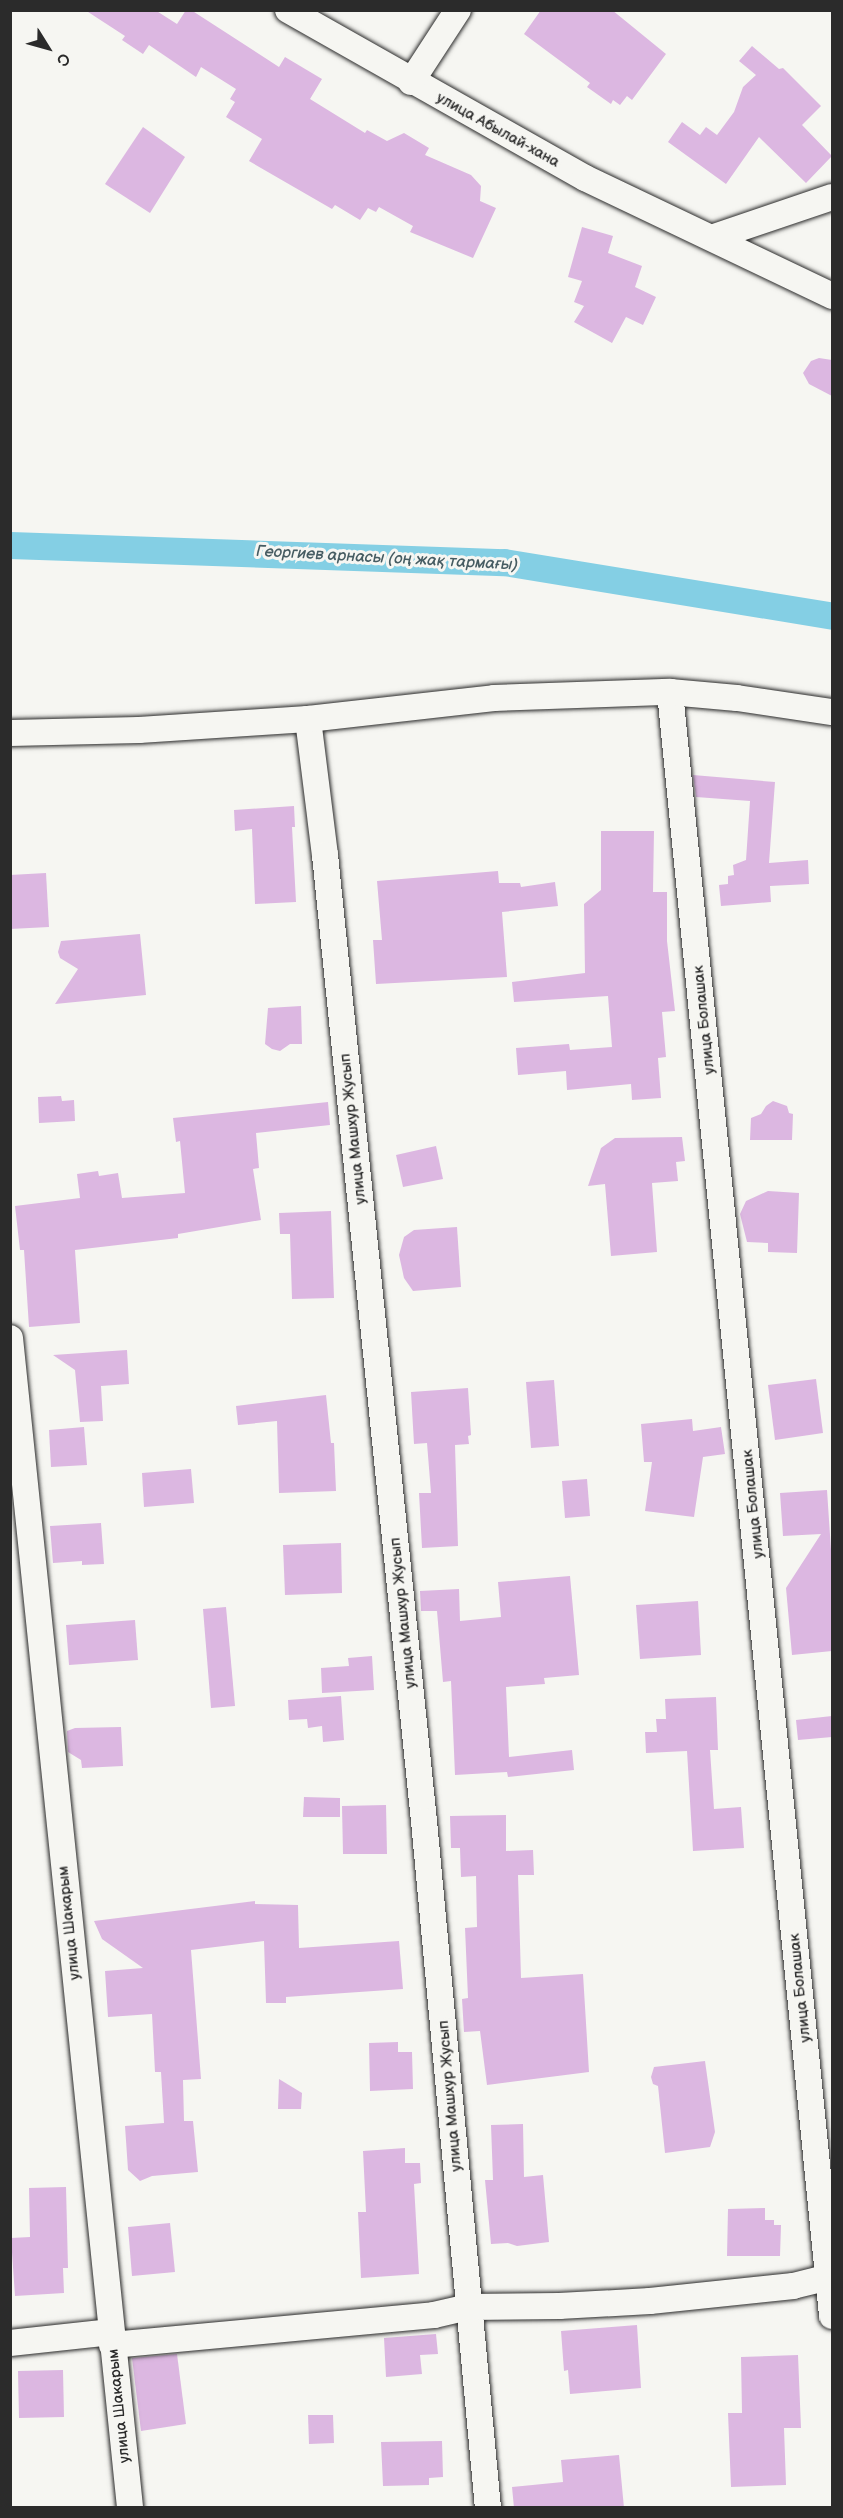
<!DOCTYPE html>
<html>
<head>
<meta charset="utf-8">
<style>
	body { margin:0 }
	#map { position:relative; width:843px; height:2518px; overflow:hidden; background:#f6f6f2; font-family:"Balsamiq Sans",sans-serif }
	div>[style] { position:absolute }
	.canal>* { height:27px; margin:-13.5px; padding:0 13.5px; transform-origin:13.5px; border-radius:13.5px; background:#84cfe4 }
	.building>* { inset:0; background:#dcb7e1 }
	.roads { filter:drop-shadow(0 0 2px #2b2b2b) drop-shadow(0 0 2px #2b2b2b) }
	.street>* { height:26px; margin:-13px; padding:0 13px; transform-origin:13px; border-radius:13px; background:#f6f6f2 }
	span { translate:-50% -50%; white-space:nowrap; text-align:center; line-height:1.15; -webkit-text-stroke:6px #f6f6f2; paint-order:stroke }
	.street-label { font-size:15px; color:#2b2b2b }
	.water-label { font-size:16px; color:#465c62; font-style:italic }
	.frame { position:absolute; inset:0; border:12px solid #2b2b2b; pointer-events:none }
	.north { position:absolute; left:18px; top:18px; width:60px; height:60px; -webkit-text-stroke:4px #f6f6f2; paint-order:stroke; rotate:127deg; font-size:16px; font-weight:700; line-height:24px; text-align:center; color:#2b2b2b }
	.north::after { content:''; display:block; margin:auto; width:21px; height:27px; background:#2b2b2b; clip-path:polygon(50% 0,100% 100%,50% 72%,0 100%) }
</style>
</head>
<body>
<div id="map">
	<div class="canal">
		<div style="left:10px;top:545px;width:494px;rotate:2deg"></div>
		<div style="left:504px;top:562px;width:332px;rotate:9.3deg"></div>
	</div>
	<div class="building">
		<div style="clip-path:polygon(85px 10px,155px 10px,177px 24px,186px 10px,191px 10px,279px 67px,285px 57px,322px 79px,310px 99px,365px 133px,367px 130px,387px 141px,404px 133px,429px 148px,425px 155px,471px 175px,481px 186px,480px 201px,496px 208px,473px 258px,410px 232px,413px 226px,379px 207px,376px 212px,368px 208px,360px 220px,335px 205px,332px 209px,249px 161px,262px 139px,226px 117px,235px 102px,230px 99px,236px 89px,201px 67px,196px 77px,149px 45px,143px 54px,122px 40px,125px 36px)"></div>
		<div style="clip-path:polygon(541px 10px,612px 10px,666px 54px,632px 100px,627px 96px,620px 105px,613px 100px,611px 104px,587px 87px,590px 83px,524px 34px)"></div>
		<div style="clip-path:polygon(752px 46px,779px 69px,783px 68px,821px 106px,802px 125px,832px 156px,806px 183px,759px 137px,726px 184px,668px 142px,682px 122px,700px 135px,706px 127px,717px 135px,734px 112px,743px 87px,756px 75px,739px 61px)"></div>
		<div style="clip-path:polygon(143px 127px,185px 157px,150px 213px,105px 184px)"></div>
		<div style="clip-path:polygon(582px 227px,613px 236px,608px 253px,642px 266px,635px 287px,656px 297px,643px 325px,626px 317px,612px 343px,574px 322px,584px 306px,574px 302px,582px 281px,568px 277px)"></div>
		<div style="clip-path:polygon(819px 358px,832px 360px,832px 396px,809px 384px,803px 373px,811px 361px)"></div>
		<div style="clip-path:polygon(693px 775px,775px 782px,769px 863px,808px 860px,809px 884px,770px 886px,771px 902px,721px 906px,719px 885px,728px 884px,728px 876px,734px 875px,733px 865px,746px 860px,750px 801px,696px 797px)"></div>
		<div style="clip-path:polygon(294px 806px,295px 827px,292px 827px,296px 902px,255px 904px,252px 829px,235px 831px,234px 810px)"></div>
		<div style="clip-path:polygon(601px 831px,654px 831px,653px 892px,667px 892px,667px 941px,675px 1011px,662px 1012px,666px 1057px,658px 1058px,661px 1098px,632px 1100px,631px 1084px,567px 1090px,566px 1071px,518px 1075px,516px 1048px,569px 1044px,570px 1050px,612px 1047px,608px 996px,514px 1002px,512px 982px,585px 973px,584px 904px,601px 890px)"></div>
		<div style="clip-path:polygon(498px 871px,499px 883px,520px 883px,521px 887px,555px 882px,558px 906px,502px 912px,507px 977px,376px 984px,373px 940px,382px 940px,377px 881px)"></div>
		<div style="clip-path:polygon(46px 873px,49px 927px,10px 929px,10px 875px)"></div>
		<div style="clip-path:polygon(140px 934px,146px 995px,55px 1004px,78px 969px,60px 958px,58px 952px,61px 941px)"></div>
		<div style="clip-path:polygon(301px 1006px,302px 1044px,290px 1044px,280px 1051px,272px 1049px,265px 1044px,268px 1008px)"></div>
		<div style="clip-path:polygon(61px 1096px,62px 1101px,74px 1100px,75px 1121px,39px 1123px,38px 1097px)"></div>
		<div style="clip-path:polygon(773px 1101px,787px 1106px,789px 1113px,793px 1114px,792px 1140px,750px 1140px,751px 1118px,761px 1114px,766px 1106px)"></div>
		<div style="clip-path:polygon(328px 1102px,330px 1125px,256px 1133px,259px 1168px,253px 1169px,261px 1220px,178px 1234px,178px 1238px,75px 1250px,80px 1323px,29px 1327px,24px 1250px,20px 1250px,15px 1206px,80px 1198px,77px 1174px,98px 1171px,99px 1176px,118px 1173px,122px 1198px,185px 1193px,180px 1141px,176px 1142px,173px 1118px)"></div>
		<div style="clip-path:polygon(682px 1137px,685px 1161px,676px 1162px,678px 1181px,652px 1183px,657px 1252px,611px 1256px,605px 1184px,588px 1186px,601px 1148px,615px 1138px)"></div>
		<div style="clip-path:polygon(436px 1146px,443px 1179px,403px 1187px,396px 1155px)"></div>
		<div style="clip-path:polygon(768px 1191px,799px 1193px,797px 1253px,768px 1252px,768px 1243px,747px 1242px,740px 1214px,746px 1201px)"></div>
		<div style="clip-path:polygon(331px 1211px,334px 1298px,292px 1299px,290px 1234px,280px 1234px,279px 1213px)"></div>
		<div style="clip-path:polygon(457px 1227px,461px 1287px,413px 1291px,404px 1278px,399px 1255px,404px 1237px,414px 1230px)"></div>
		<div style="clip-path:polygon(127px 1350px,129px 1384px,101px 1386px,103px 1421px,80px 1422px,75px 1370px,53px 1355px)"></div>
		<div style="clip-path:polygon(816px 1379px,823px 1433px,775px 1440px,768px 1385px)"></div>
		<div style="clip-path:polygon(554px 1380px,559px 1446px,531px 1448px,526px 1382px)"></div>
		<div style="clip-path:polygon(468px 1388px,471px 1435px,468px 1436px,469px 1444px,455px 1445px,458px 1546px,422px 1548px,419px 1493px,431px 1493px,427px 1443px,414px 1444px,411px 1392px)"></div>
		<div style="clip-path:polygon(326px 1395px,331px 1443px,334px 1443px,336px 1491px,279px 1493px,277px 1421px,238px 1425px,236px 1406px)"></div>
		<div style="clip-path:polygon(692px 1419px,693px 1431px,721px 1427px,725px 1454px,703px 1457px,694px 1517px,645px 1511px,652px 1462px,644px 1462px,641px 1424px)"></div>
		<div style="clip-path:polygon(84px 1427px,87px 1465px,51px 1467px,49px 1430px)"></div>
		<div style="clip-path:polygon(191px 1469px,194px 1503px,144px 1507px,142px 1473px)"></div>
		<div style="clip-path:polygon(587px 1479px,590px 1516px,565px 1518px,562px 1481px)"></div>
		<div style="clip-path:polygon(827px 1490px,832px 1565px,832px 1651px,792px 1655px,786px 1588px,821px 1534px,783px 1536px,780px 1493px)"></div>
		<div style="clip-path:polygon(101px 1523px,104px 1564px,82px 1565px,82px 1561px,53px 1563px,50px 1526px)"></div>
		<div style="clip-path:polygon(341px 1543px,342px 1593px,285px 1595px,283px 1545px)"></div>
		<div style="clip-path:polygon(570px 1576px,579px 1675px,544px 1678px,545px 1684px,506px 1687px,509px 1757px,572px 1750px,574px 1770px,508px 1777px,507px 1772px,455px 1775px,451px 1681px,443px 1682px,437px 1611px,421px 1611px,420px 1591px,459px 1589px,460px 1621px,501px 1617px,498px 1582px)"></div>
		<div style="clip-path:polygon(698px 1601px,701px 1655px,640px 1659px,636px 1605px)"></div>
		<div style="clip-path:polygon(226px 1607px,235px 1706px,211px 1708px,203px 1609px)"></div>
		<div style="clip-path:polygon(135px 1620px,138px 1660px,69px 1665px,66px 1625px)"></div>
		<div style="clip-path:polygon(372px 1656px,374px 1690px,322px 1693px,321px 1668px,349px 1666px,348px 1658px)"></div>
		<div style="clip-path:polygon(341px 1696px,344px 1740px,323px 1742px,322px 1726px,308px 1728px,307px 1719px,289px 1720px,288px 1700px)"></div>
		<div style="clip-path:polygon(716px 1697px,718px 1750px,710px 1750px,714px 1809px,741px 1807px,744px 1848px,693px 1851px,687px 1751px,646px 1753px,645px 1732px,657px 1732px,656px 1719px,666px 1719px,665px 1699px)"></div>
		<div style="clip-path:polygon(832px 1716px,832px 1737px,798px 1740px,796px 1720px)"></div>
		<div style="clip-path:polygon(121px 1727px,123px 1766px,82px 1768px,81px 1760px,68px 1752px,67px 1731px,75px 1728px)"></div>
		<div style="clip-path:polygon(304px 1797px,340px 1798px,340px 1817px,303px 1817px)"></div>
		<div style="clip-path:polygon(386px 1805px,387px 1854px,343px 1854px,342px 1806px)"></div>
		<div style="clip-path:polygon(506px 1815px,506px 1851px,533px 1850px,534px 1875px,518px 1875px,521px 1978px,583px 1974px,589px 2072px,487px 2085px,480px 2031px,464px 2032px,462px 1999px,468px 1998px,465px 1928px,477px 1927px,476px 1876px,461px 1877px,460px 1848px,451px 1848px,450px 1816px)"></div>
		<div style="clip-path:polygon(255px 1901px,255px 1904px,298px 1905px,299px 1948px,399px 1941px,403px 1989px,286px 1997px,286px 2003px,266px 2003px,264px 1941px,191px 1950px,201px 2079px,183px 2080px,184px 2121px,193px 2121px,198px 2172px,152px 2176px,140px 2181px,128px 2170px,125px 2126px,164px 2123px,161px 2072px,155px 2072px,152px 2014px,108px 2017px,105px 1971px,143px 1968px,102px 1939px,94px 1921px)"></div>
		<div style="clip-path:polygon(398px 2042px,398px 2052px,412px 2052px,413px 2089px,370px 2091px,369px 2043px)"></div>
		<div style="clip-path:polygon(705px 2061px,715px 2132px,710px 2147px,665px 2153px,658px 2086px,653px 2084px,651px 2077px,654px 2067px)"></div>
		<div style="clip-path:polygon(279px 2079px,302px 2093px,301px 2109px,278px 2109px)"></div>
		<div style="clip-path:polygon(523px 2124px,524px 2177px,543px 2175px,549px 2242px,517px 2246px,508px 2243px,491px 2244px,485px 2180px,493px 2180px,491px 2125px)"></div>
		<div style="clip-path:polygon(405px 2148px,405px 2163px,420px 2163px,421px 2183px,414px 2184px,419px 2274px,361px 2278px,358px 2212px,366px 2212px,363px 2151px)"></div>
		<div style="clip-path:polygon(66px 2187px,68px 2268px,63px 2268px,64px 2293px,15px 2296px,11px 2238px,30px 2237px,29px 2188px)"></div>
		<div style="clip-path:polygon(765px 2208px,765px 2220px,774px 2220px,774px 2225px,781px 2225px,780px 2256px,727px 2256px,728px 2209px)"></div>
		<div style="clip-path:polygon(170px 2223px,175px 2272px,132px 2276px,128px 2227px)"></div>
		<div style="clip-path:polygon(637px 2325px,641px 2388px,570px 2394px,568px 2370px,564px 2371px,561px 2331px)"></div>
		<div style="clip-path:polygon(436px 2334px,438px 2354px,420px 2355px,422px 2374px,386px 2377px,384px 2338px)"></div>
		<div style="clip-path:polygon(177px 2354px,186px 2424px,141px 2431px,132px 2358px)"></div>
		<div style="clip-path:polygon(798px 2355px,801px 2428px,784px 2428px,786px 2485px,731px 2487px,728px 2413px,742px 2413px,741px 2357px)"></div>
		<div style="clip-path:polygon(63px 2370px,64px 2417px,19px 2418px,18px 2371px)"></div>
		<div style="clip-path:polygon(308px 2415px,333px 2415px,334px 2443px,309px 2444px)"></div>
		<div style="clip-path:polygon(442px 2441px,443px 2477px,429px 2478px,429px 2485px,383px 2486px,381px 2442px)"></div>
		<div style="clip-path:polygon(619px 2455px,624px 2508px,514px 2508px,512px 2487px,563px 2482px,561px 2460px)"></div>
	</div>
	<div class="roads">
		<div class="street">
			<div style="left:288px;top:10px;width:341px;rotate:29.5deg"></div>
			<div style="left:585px;top:178px;width:274px;rotate:25.5deg"></div>
			<div style="left:411px;top:82px;width:86px;rotate:-56.9deg"></div>
			<div style="left:714px;top:237px;width:125px;rotate:-18.7deg"></div>
			<div style="left:670px;top:692px;width:1632px;rotate:84.3deg"></div>
			<div style="left:308px;top:719px;width:137px;rotate:82.9deg"></div>
			<div style="left:325px;top:855px;width:971px;rotate:84.15deg"></div>
			<div style="left:424px;top:1821px;width:690px;rotate:84.68deg"></div>
			<div style="left:10px;top:733px;width:129px;rotate:-1.3deg"></div>
			<div style="left:139px;top:730px;width:169px;rotate:-3.7deg"></div>
			<div style="left:308px;top:719px;width:187px;rotate:-6.4deg"></div>
			<div style="left:494px;top:698px;width:176px;rotate:-2deg"></div>
			<div style="left:670px;top:692px;width:67px;rotate:5.1deg"></div>
			<div style="left:737px;top:698px;width:96px;rotate:8.4deg"></div>
			<div style="left:10px;top:1338px;width:1176px;rotate:84.14deg"></div>
			<div style="left:10px;top:2343px;width:102px;rotate:-6.2deg"></div>
			<div style="left:112px;top:2345px;width:323px;rotate:-5.3deg"></div>
			<div style="left:434px;top:2315px;width:36px;rotate:-13deg"></div>
			<div style="left:469px;top:2307px;width:90px;rotate:-0.6deg"></div>
			<div style="left:559px;top:2306px;width:91px;rotate:-3.1deg"></div>
			<div style="left:650px;top:2301px;width:144px;rotate:-6deg"></div>
			<div style="left:793px;top:2286px;width:37px;rotate:-14deg"></div>
		</div>
	</div>
	<div class="street-label">
		<span style="left:498px;top:130px;rotate:29deg">улица Абылай-хана</span>
		<span style="left:704px;top:1020px;rotate:-96deg">улица Болашак</span>
		<span style="left:353px;top:1129px;rotate:-96deg">улица Машхур Жусып</span>
		<span style="left:753px;top:1504px;rotate:-96deg">улица Болашак</span>
		<span style="left:403px;top:1613px;rotate:-96deg">улица Машхур Жусып</span>
		<span style="left:69px;top:1923px;rotate:-96deg">улица Шакарым</span>
		<span style="left:800px;top:1988px;rotate:-96deg">улица Болашак</span>
		<span style="left:450px;top:2096px;rotate:-95deg">улица Машхур Жусып</span>
		<span style="left:119px;top:2406px;rotate:-96deg">улица Шакарым</span>
	</div>
	<div class="water-label">
		<span style="left:387px;top:559px;rotate:3deg">Георгиев арнасы (оң жақ тармағы)</span>
	</div>
	<div class="frame"></div>
	<div class="north">С</div>
</div>
</body>
</html>
